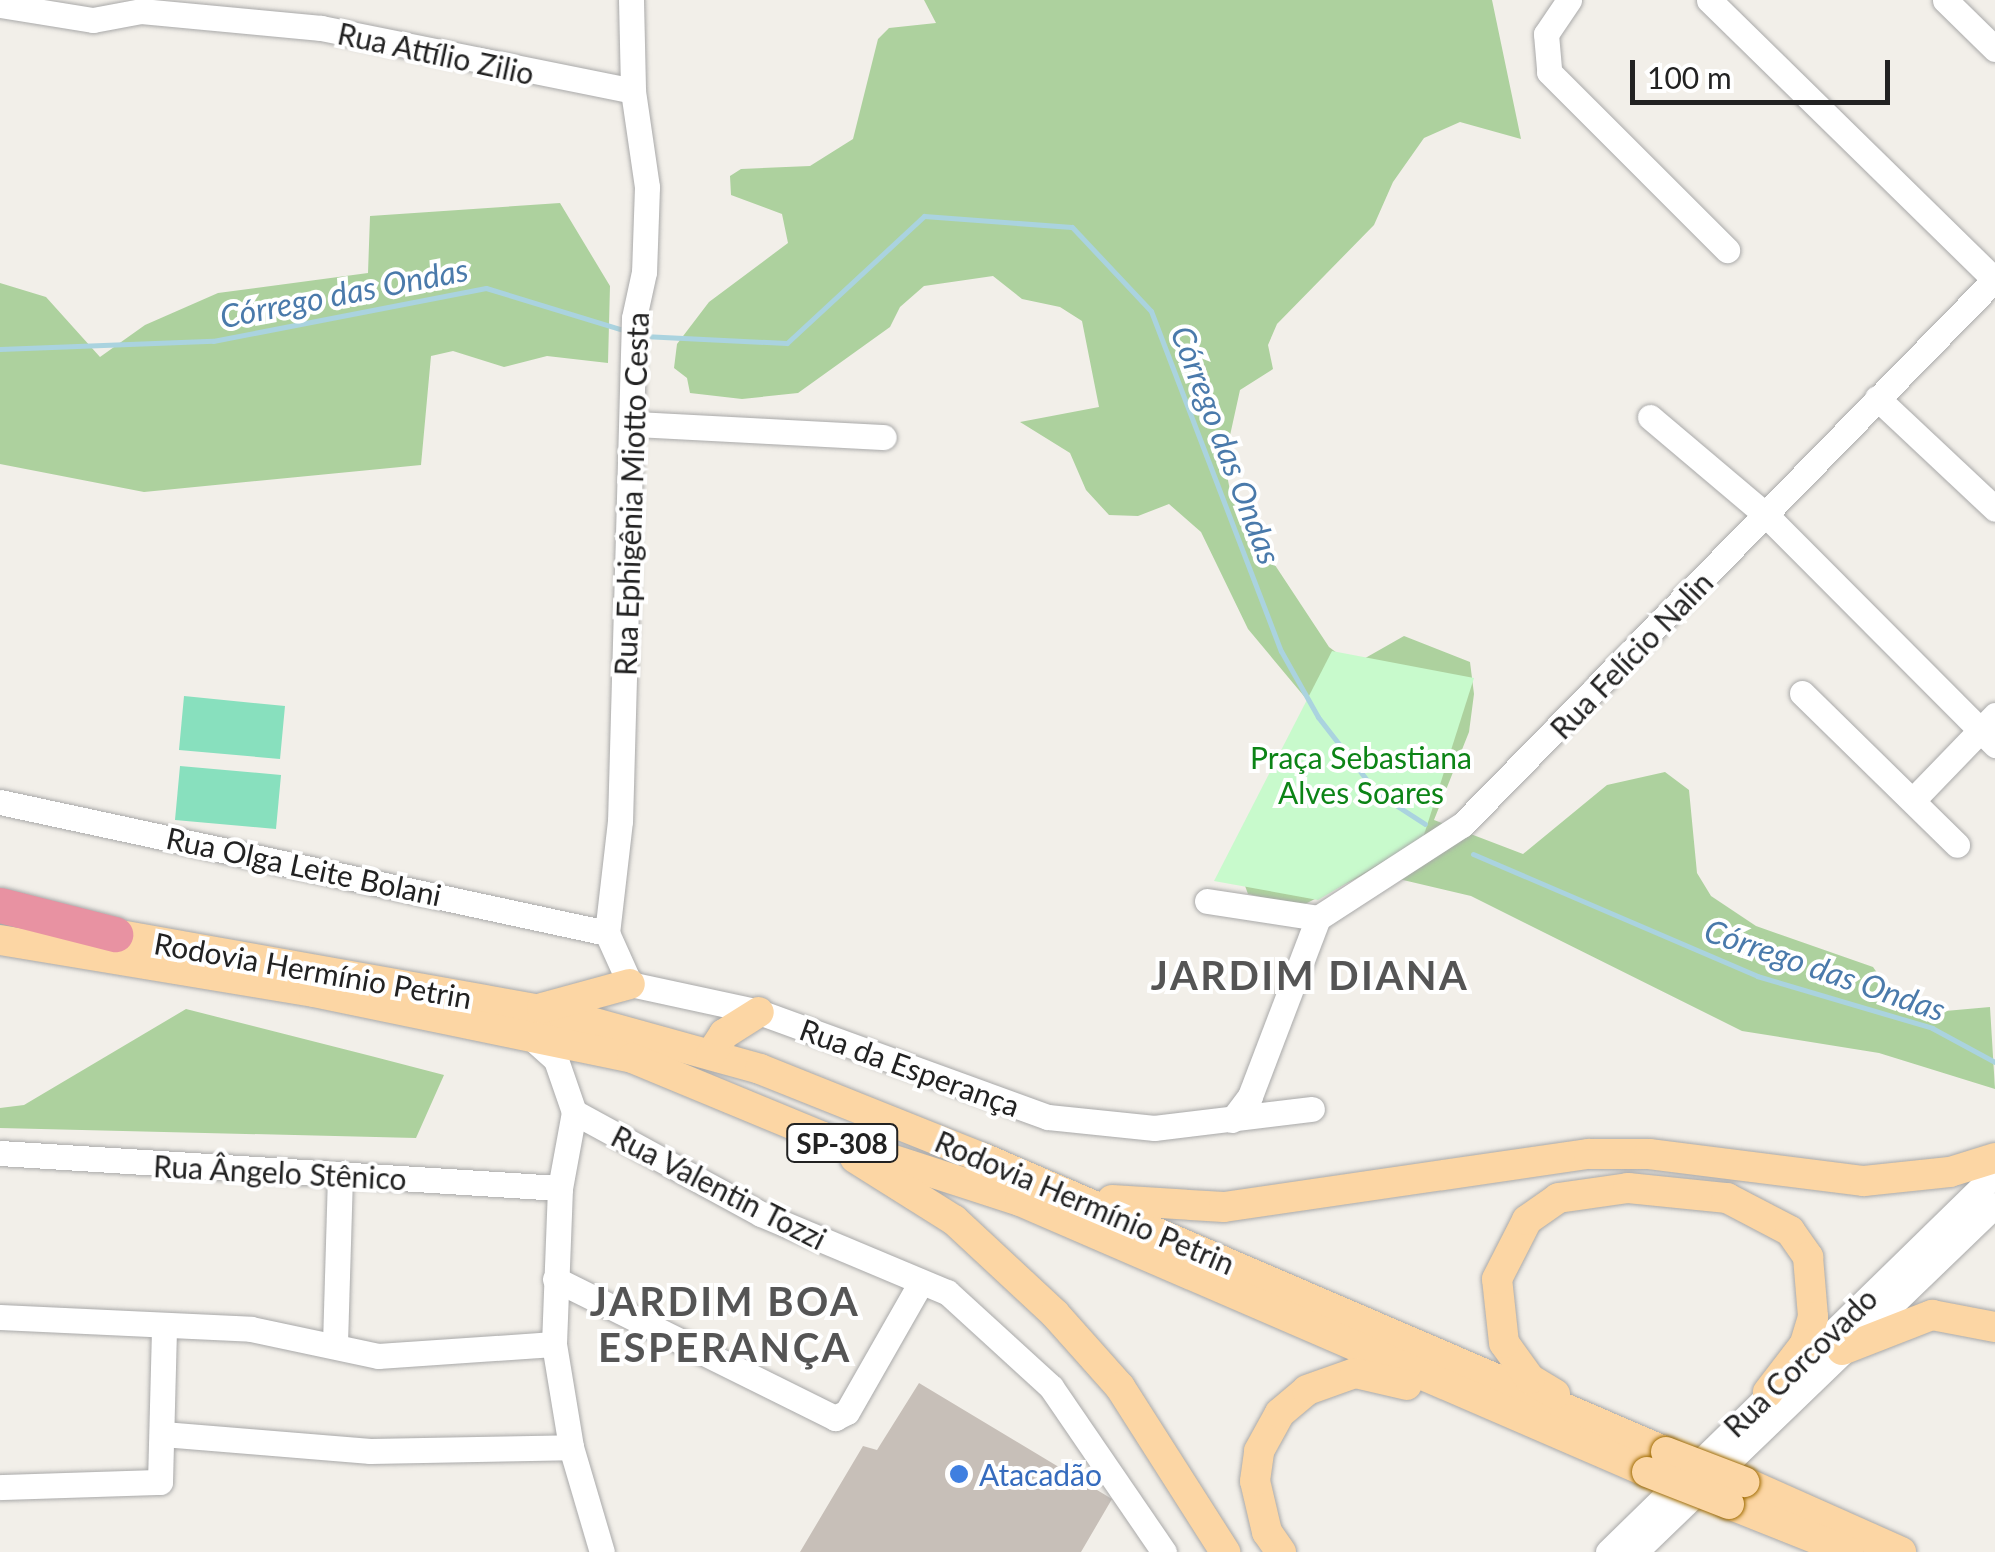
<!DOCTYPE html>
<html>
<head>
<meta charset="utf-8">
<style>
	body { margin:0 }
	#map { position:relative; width:1995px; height:1552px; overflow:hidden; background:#f2efe9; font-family:Lato,sans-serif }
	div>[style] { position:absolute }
	.forest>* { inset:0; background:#add19e }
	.park>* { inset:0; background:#c8facc }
	.pitch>* { inset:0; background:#88e0be }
	.stream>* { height:5px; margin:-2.5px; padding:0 2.5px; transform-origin:2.5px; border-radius:2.5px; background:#aad3df }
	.building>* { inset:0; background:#c7bfb8 }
	.roads { filter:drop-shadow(0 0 2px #a9a9a9) drop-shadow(0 0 2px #a9a9a9) }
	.minor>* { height:25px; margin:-12.5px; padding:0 12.5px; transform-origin:12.5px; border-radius:12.5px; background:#fff }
	.major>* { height:30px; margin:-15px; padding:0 15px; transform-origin:15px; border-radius:15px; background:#fcd6a4 }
	.highway>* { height:35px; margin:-17.5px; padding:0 17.5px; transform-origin:17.5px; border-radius:17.5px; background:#e892a2 }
	.bridges { filter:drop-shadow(0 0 2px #a06b00) drop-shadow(0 0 2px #a06b00) }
	.major-bridge>* { height:30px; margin:-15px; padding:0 15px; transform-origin:15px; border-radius:15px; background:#fcd6a4 }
	.dots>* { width:28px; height:28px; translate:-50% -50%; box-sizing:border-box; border:5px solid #fff; border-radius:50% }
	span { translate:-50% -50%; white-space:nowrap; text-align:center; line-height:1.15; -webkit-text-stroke:8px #fff; paint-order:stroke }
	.shield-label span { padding:2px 8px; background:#fff; border:2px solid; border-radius:8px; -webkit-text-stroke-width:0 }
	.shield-label { font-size:28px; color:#222; font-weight:700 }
	.street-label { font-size:30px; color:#222 }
	.park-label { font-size:30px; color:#0c8416 }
	.shop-label { font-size:30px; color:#366cbe }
	.left { translate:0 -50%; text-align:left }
	.water-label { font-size:32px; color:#4a7aab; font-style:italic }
	.district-label { font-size:40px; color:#555; font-weight:700; letter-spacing:2.5px }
	.scale { position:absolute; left:1630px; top:60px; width:260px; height:45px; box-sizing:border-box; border:5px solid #222; border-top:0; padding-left:12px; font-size:30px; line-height:35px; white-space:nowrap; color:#222; -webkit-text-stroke:8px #fff; paint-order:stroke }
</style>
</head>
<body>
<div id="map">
	<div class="forest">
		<div style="clip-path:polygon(924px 0,1492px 0,1521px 139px,1460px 122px,1424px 138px,1393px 182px,1374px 225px,1277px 324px,1268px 345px,1273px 369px,1240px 390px,1229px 440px,1221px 446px,1232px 500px,1329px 647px,1353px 665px,1404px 636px,1470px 662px,1474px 694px,1469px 732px,1434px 820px,1523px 854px,1607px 785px,1665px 772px,1689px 790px,1697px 873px,1711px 896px,1756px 926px,1873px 967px,1887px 987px,1934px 1012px,1990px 1007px,1995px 1089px,1879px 1053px,1742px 1031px,1471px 896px,1369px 872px,1301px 906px,1248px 894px,1237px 864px,1308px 701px,1248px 629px,1201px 532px,1169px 504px,1138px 516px,1109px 515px,1086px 490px,1070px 453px,1020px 422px,1099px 407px,1082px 321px,1060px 307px,1022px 299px,993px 276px,924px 286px,900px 307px,890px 327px,798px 393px,742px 399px,690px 393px,687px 378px,674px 368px,677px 344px,709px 302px,788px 243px,782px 214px,731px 195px,730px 176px,741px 169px,810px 166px,853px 139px,878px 39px,889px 28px,936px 23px)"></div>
		<div style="clip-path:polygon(560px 203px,610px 286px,608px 363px,547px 356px,504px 367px,453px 351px,431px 356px,421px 465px,144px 492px,0 464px,0 283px,46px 297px,100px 357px,145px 325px,218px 293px,368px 273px,370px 216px)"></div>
		<div style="clip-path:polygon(186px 1009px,371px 1056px,444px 1075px,416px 1138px,0 1128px,0 1108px,24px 1105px)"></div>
	</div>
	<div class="park">
		<div style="clip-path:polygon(1332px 651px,1474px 678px,1423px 838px,1318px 900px,1214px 881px)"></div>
	</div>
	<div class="pitch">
		<div style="clip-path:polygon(184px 696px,285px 706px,280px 759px,179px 750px)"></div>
		<div style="clip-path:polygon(180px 766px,281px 775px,276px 829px,175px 820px)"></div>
	</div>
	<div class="stream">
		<div style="left:643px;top:336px;width:144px;rotate:2.8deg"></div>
		<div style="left:787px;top:343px;width:187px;rotate:-42.8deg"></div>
		<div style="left:924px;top:216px;width:148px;rotate:4.3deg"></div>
		<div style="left:1072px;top:227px;width:115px;rotate:46.8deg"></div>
		<div style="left:1151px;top:311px;width:364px;rotate:69.1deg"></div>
		<div style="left:1281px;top:651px;width:76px;rotate:60.7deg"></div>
		<div style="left:1318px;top:717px;width:96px;rotate:52.2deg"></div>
		<div style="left:1377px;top:793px;width:57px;rotate:32.9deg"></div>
		<div style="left:0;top:349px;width:213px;rotate:-2.2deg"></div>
		<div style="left:213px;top:341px;width:278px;rotate:-11deg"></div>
		<div style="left:486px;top:288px;width:143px;rotate:17deg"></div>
		<div style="left:1473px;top:854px;width:309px;rotate:23.2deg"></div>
		<div style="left:1757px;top:976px;width:183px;rotate:16.5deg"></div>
		<div style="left:1932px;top:1028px;width:72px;rotate:28.4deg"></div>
	</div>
	<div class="building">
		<div style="clip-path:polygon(919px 1383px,1112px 1499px,1081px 1552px,800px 1552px,863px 1446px,877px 1450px)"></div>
	</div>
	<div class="roads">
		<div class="minor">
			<div style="left:631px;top:0;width:91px;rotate:88.7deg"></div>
			<div style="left:633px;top:91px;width:97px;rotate:81.7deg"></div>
			<div style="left:647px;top:187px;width:85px;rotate:92deg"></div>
			<div style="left:644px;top:272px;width:47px;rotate:102.3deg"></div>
			<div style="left:634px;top:318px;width:503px;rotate:91.59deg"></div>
			<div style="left:620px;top:821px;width:113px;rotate:96.6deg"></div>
			<div style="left:607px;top:933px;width:56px;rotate:65.7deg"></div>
			<div style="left:630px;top:984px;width:132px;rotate:12.2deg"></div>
			<div style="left:759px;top:1012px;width:307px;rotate:20deg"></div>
			<div style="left:1048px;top:1117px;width:107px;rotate:5.9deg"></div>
			<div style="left:1154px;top:1128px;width:159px;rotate:-6.9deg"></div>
			<div style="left:1569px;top:0;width:41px;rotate:124.1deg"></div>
			<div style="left:1546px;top:34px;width:38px;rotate:85deg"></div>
			<div style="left:1549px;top:72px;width:252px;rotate:45deg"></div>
			<div style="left:1709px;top:0;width:400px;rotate:44.4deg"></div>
			<div style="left:1945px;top:0;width:70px;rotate:44.4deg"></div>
			<div style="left:0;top:5px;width:94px;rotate:9.2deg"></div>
			<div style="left:93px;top:20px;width:49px;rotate:-10.6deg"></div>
			<div style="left:141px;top:11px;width:181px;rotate:5.4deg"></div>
			<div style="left:321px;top:28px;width:318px;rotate:11.4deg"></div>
			<div style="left:1877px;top:398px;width:162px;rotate:43.2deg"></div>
			<div style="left:1650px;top:417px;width:152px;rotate:40.2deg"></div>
			<div style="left:1766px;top:515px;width:325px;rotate:45.1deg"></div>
			<div style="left:634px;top:424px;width:250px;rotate:3deg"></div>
			<div style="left:1802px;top:693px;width:217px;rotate:44.4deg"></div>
			<div style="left:1913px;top:800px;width:118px;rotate:-46deg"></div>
			<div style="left:0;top:802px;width:621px;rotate:12.18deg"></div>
			<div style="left:1207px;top:901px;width:112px;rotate:8.7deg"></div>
			<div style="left:1318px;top:918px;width:171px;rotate:-32.9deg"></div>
			<div style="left:1462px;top:825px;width:763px;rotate:-45.69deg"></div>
			<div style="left:534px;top:1040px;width:30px;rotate:42deg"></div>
			<div style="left:556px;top:1060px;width:55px;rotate:70.9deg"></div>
			<div style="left:574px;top:1112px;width:77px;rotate:100.4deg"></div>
			<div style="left:560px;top:1188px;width:156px;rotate:92.2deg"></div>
			<div style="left:554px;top:1344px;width:104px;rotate:80.6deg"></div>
			<div style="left:571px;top:1447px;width:109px;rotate:73.6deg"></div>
			<div style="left:574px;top:1112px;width:213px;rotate:28.6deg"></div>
			<div style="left:761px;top:1214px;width:202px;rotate:22.8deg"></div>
			<div style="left:947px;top:1292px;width:141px;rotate:42.4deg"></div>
			<div style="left:1051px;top:1387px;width:200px;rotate:55.6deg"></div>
			<div style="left:1232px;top:1120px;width:30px;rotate:-53deg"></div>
			<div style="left:1250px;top:1096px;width:191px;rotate:-69.1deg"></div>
			<div style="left:0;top:1153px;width:561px;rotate:3.58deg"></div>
			<div style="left:555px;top:1279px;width:313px;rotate:26.4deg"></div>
			<div style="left:835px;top:1418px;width:13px;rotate:-27deg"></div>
			<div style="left:847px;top:1412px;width:147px;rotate:-60.3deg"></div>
			<div style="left:0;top:1317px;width:251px;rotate:2.7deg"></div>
			<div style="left:251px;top:1329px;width:130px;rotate:12deg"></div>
			<div style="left:378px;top:1356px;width:176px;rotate:-3.9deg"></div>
			<div style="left:335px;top:1344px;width:168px;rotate:-88.3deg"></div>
			<div style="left:163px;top:1434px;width:208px;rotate:4.7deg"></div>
			<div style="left:370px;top:1451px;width:201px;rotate:-1.1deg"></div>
			<div style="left:0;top:1487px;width:160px;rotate:-1.8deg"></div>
			<div style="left:160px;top:1482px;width:154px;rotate:-88.5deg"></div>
			<div style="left:1608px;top:1552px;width:541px;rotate:-44.33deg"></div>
			<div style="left:1635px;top:1552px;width:500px;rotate:-43.95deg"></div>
		</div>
		<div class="major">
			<div style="left:92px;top:930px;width:477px;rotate:10.1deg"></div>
			<div style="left:562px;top:1014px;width:205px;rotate:15.5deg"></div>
			<div style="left:760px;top:1069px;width:240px;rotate:21.8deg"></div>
			<div style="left:983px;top:1158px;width:744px;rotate:23.29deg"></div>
			<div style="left:0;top:940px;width:318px;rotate:9.4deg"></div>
			<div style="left:314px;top:992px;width:325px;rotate:11.7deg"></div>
			<div style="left:632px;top:1058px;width:207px;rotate:22.5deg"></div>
			<div style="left:823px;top:1137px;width:207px;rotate:18deg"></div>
			<div style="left:1020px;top:1201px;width:683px;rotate:23.37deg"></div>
			<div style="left:542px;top:1008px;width:91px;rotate:-15.3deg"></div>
			<div style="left:711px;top:1054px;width:24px;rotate:-57deg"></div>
			<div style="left:724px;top:1034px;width:41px;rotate:-32.2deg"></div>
			<div style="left:855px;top:1158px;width:117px;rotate:32.1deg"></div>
			<div style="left:954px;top:1220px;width:138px;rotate:42.9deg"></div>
			<div style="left:1055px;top:1314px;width:98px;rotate:48.3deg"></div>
			<div style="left:1120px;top:1387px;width:196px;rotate:57.5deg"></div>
			<div style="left:1112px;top:1200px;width:112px;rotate:3.6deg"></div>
			<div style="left:1224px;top:1207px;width:369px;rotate:-8.3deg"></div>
			<div style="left:1589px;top:1154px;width:60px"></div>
			<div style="left:1649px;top:1154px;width:217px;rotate:7.2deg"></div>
			<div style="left:1864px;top:1181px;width:86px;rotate:-6deg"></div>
			<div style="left:1950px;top:1172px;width:47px;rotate:-17.3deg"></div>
			<div style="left:1842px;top:1350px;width:97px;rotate:-21.3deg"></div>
			<div style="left:1932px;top:1315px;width:64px;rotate:10.8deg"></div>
			<div style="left:1555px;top:1394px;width:29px;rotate:-149deg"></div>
			<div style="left:1530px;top:1379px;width:44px;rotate:-125.8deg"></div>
			<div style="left:1504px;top:1343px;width:64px;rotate:-96.2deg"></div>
			<div style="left:1497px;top:1279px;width:66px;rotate:-63deg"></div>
			<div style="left:1527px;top:1220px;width:38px;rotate:-35deg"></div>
			<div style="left:1558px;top:1198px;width:71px;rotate:-8.1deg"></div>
			<div style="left:1628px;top:1188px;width:100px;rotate:5.8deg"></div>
			<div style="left:1727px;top:1198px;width:71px;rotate:27.6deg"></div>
			<div style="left:1790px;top:1231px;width:32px;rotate:55deg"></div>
			<div style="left:1808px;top:1257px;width:60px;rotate:85.2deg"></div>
			<div style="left:1813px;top:1317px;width:28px;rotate:107deg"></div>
			<div style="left:1805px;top:1344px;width:61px;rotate:127.6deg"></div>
			<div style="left:1744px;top:1482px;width:172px;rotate:24deg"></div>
			<div style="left:1729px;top:1504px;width:129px;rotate:21.8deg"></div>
			<div style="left:1281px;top:1552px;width:24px;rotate:-125deg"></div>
			<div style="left:1267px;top:1532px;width:52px;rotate:-103.2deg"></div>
			<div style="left:1255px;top:1481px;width:30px;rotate:-82deg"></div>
			<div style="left:1259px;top:1451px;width:43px;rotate:-61.1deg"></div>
			<div style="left:1280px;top:1413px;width:35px;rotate:-40deg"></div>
			<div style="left:1307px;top:1390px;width:51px;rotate:-19.5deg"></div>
			<div style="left:1355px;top:1373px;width:53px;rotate:13deg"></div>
		</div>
		<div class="highway">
			<div style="left:0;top:905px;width:119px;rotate:14.2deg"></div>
		</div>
	</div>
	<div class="bridges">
		<div class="major-bridge">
			<div style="left:1666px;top:1452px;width:84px;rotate:21deg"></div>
			<div style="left:1647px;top:1472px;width:88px;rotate:21.3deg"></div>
		</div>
	</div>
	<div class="dots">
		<div style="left:959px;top:1474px;background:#3f7fe0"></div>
	</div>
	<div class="shield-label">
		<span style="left:842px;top:1143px">SP-308</span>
	</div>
	<div class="street-label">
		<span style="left:436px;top:53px;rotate:12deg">Rua Attílio Zilio</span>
		<span style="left:631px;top:494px;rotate:-88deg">Rua Ephigênia Miotto Cesta</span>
		<span style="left:1631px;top:655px;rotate:-46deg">Rua Felício Nalin</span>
		<span style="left:304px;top:866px;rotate:12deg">Rua Olga Leite Bolani</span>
		<span style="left:313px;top:970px;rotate:10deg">Rodovia Hermínio Petrin</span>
		<span style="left:910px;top:1067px;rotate:20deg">Rua da Esperança</span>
		<span style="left:280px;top:1172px;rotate:3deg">Rua Ângelo Stênico</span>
		<span style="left:719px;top:1187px;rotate:27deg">Rua Valentin Tozzi</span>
		<span style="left:1085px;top:1202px;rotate:23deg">Rodovia Hermínio Petrin</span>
		<span style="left:1800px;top:1362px;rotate:-44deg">Rua Corcovado</span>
	</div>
	<div class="park-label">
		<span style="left:1361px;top:774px">Praça Sebastiana<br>Alves Soares</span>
	</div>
	<div class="shop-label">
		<span class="left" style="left:979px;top:1474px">Atacadão</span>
	</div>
	<div class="water-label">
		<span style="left:344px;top:293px;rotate:-11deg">Córrego das Ondas</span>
		<span style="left:1226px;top:445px;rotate:69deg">Córrego das Ondas</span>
		<span style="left:1825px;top:970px;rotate:19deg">Córrego das Ondas</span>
	</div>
	<div class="district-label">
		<span style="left:1310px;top:975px">JARDIM DIANA</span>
		<span style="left:725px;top:1324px">JARDIM BOA<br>ESPERANÇA</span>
	</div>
	<div class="scale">100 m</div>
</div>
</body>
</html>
